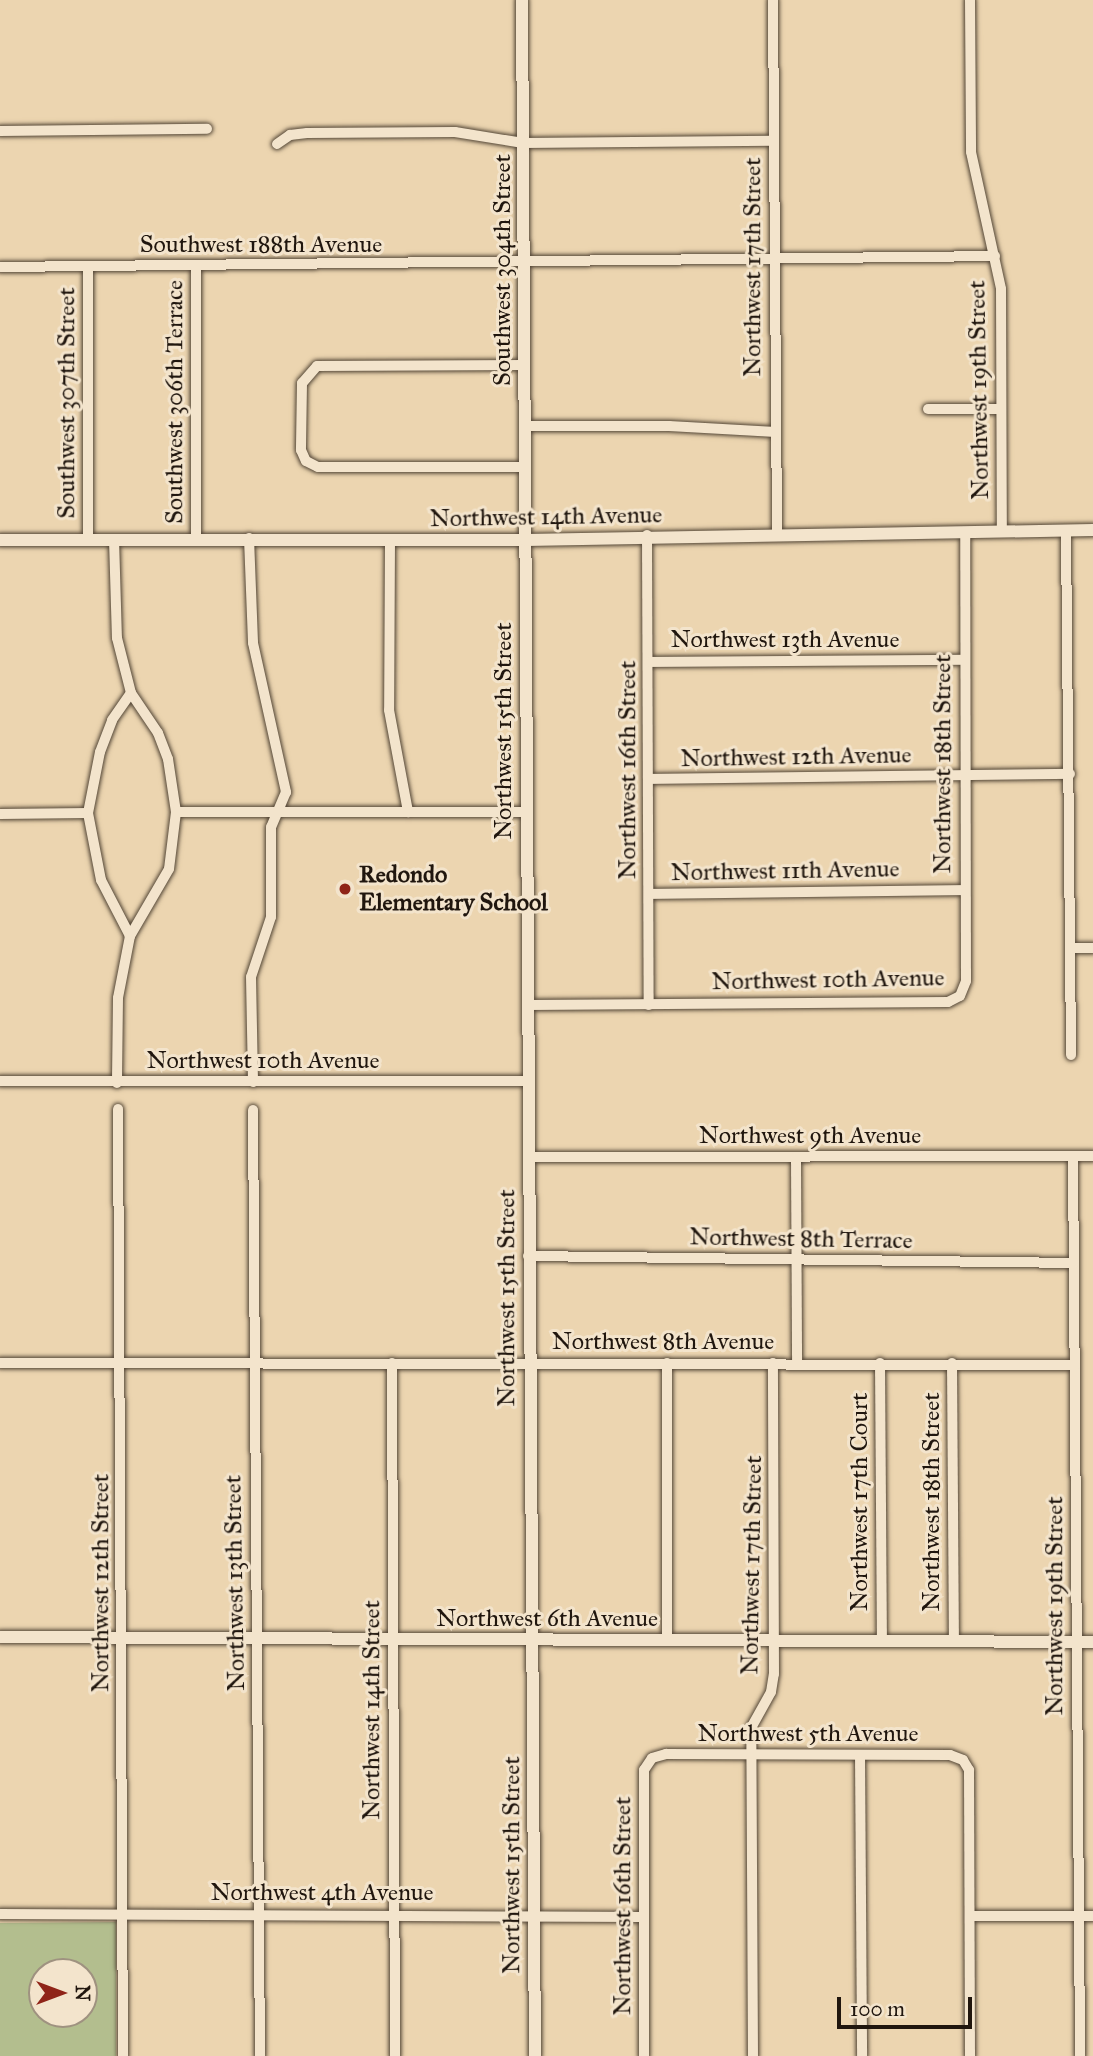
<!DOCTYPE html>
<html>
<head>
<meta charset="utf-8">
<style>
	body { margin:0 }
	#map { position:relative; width:1093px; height:2056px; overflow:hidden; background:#ecd5b0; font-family:"IM FELL Great Primer",serif }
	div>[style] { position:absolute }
	.green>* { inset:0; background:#b3be8e }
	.roads { filter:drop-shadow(0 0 2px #534636) drop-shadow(0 0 2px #534636) }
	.minor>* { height:10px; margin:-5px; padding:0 5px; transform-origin:5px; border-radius:5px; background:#f3e4cc }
	.tertiary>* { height:12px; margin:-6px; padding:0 6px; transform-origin:6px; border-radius:6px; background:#f3e4cc }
	.dots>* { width:19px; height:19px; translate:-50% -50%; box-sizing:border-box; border:4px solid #f3e4cc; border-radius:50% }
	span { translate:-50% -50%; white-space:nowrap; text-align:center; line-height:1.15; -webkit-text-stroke:6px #f3e4cc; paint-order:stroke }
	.street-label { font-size:24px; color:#20160e }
	.poi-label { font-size:24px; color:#20160e; font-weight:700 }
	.left { translate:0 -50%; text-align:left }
	.north { position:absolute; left:28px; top:1958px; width:70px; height:70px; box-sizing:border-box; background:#f3e4cc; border:2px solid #9f9280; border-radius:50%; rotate:90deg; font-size:19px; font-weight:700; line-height:28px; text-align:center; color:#20160e }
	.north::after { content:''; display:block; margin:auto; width:24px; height:32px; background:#8f2418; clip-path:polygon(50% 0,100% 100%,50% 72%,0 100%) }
	.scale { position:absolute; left:837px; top:1997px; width:135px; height:32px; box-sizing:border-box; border:4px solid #20160e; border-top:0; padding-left:9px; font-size:21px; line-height:24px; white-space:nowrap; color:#20160e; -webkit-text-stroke:5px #f3e4cc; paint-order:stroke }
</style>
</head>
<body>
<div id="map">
	<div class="green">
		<div style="clip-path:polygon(evenodd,116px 1922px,116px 2056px,0 2056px,0 1923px,116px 1922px,42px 1972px,84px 1972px,84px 2014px,42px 2014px,42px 1972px)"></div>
	</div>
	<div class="roads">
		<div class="minor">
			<div style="left:773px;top:0;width:534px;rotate:89.57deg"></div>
			<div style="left:970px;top:0;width:152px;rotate:89.6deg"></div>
			<div style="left:971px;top:152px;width:140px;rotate:77.6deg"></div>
			<div style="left:1001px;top:289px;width:242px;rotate:89.8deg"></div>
			<div style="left:0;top:131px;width:207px;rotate:-0.6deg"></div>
			<div style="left:277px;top:144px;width:16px;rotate:-35deg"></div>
			<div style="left:290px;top:135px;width:17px;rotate:-7deg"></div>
			<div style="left:307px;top:133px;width:148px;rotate:-0.4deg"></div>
			<div style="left:455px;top:132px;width:69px;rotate:9.2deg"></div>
			<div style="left:523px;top:143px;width:250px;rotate:-0.5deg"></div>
			<div style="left:88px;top:266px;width:273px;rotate:90deg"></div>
			<div style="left:0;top:267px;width:995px;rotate:-0.63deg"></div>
			<div style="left:524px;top:365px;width:207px;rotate:179.7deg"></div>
			<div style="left:317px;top:366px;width:23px;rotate:131deg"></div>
			<div style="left:302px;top:383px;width:67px;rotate:90.9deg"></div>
			<div style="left:301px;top:450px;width:12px;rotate:66deg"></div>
			<div style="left:306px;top:461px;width:13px;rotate:27deg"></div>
			<div style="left:318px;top:467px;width:206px"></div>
			<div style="left:928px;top:409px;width:73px"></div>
			<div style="left:524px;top:426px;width:145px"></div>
			<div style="left:669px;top:426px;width:107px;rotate:3.2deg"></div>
			<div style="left:1066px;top:531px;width:524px;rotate:89.45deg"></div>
			<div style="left:647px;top:535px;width:470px;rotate:89.8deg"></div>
			<div style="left:196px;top:538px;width:272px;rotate:-90deg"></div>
			<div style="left:249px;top:538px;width:105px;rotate:87.8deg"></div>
			<div style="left:253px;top:643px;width:153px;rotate:77.5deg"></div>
			<div style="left:286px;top:792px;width:38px;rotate:113deg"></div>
			<div style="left:271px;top:827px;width:90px;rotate:90deg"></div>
			<div style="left:271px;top:917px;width:63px;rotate:108.4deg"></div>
			<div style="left:251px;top:977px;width:105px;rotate:88.9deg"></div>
			<div style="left:114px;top:539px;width:99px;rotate:88.3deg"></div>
			<div style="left:117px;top:638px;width:57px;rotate:75.7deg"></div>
			<div style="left:131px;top:693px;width:48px;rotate:56deg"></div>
			<div style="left:158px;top:733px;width:28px;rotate:69deg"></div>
			<div style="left:168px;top:759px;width:54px;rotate:81.4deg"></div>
			<div style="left:176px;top:812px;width:57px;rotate:97deg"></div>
			<div style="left:169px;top:869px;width:78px;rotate:120.2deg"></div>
			<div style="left:130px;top:936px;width:63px;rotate:101deg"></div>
			<div style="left:118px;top:998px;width:85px;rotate:90.7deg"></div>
			<div style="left:390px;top:541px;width:169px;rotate:90.3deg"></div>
			<div style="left:389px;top:710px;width:104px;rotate:79.4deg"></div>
			<div style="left:649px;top:662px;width:314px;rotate:-0.4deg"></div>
			<div style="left:648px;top:779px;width:422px;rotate:-0.7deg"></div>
			<div style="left:176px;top:812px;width:349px"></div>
			<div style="left:0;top:814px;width:88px;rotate:-0.7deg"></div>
			<div style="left:649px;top:894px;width:315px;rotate:-0.7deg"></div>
			<div style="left:130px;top:936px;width:63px;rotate:-117.4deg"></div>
			<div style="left:101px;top:880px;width:68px;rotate:-101deg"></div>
			<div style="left:88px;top:813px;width:62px;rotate:-78.9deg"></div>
			<div style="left:100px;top:752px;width:34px;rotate:-69deg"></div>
			<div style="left:112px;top:720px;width:33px;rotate:-55deg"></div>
			<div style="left:1071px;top:948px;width:22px"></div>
			<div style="left:528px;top:1005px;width:420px;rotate:-0.4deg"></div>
			<div style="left:948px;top:1002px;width:13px;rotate:-27deg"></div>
			<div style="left:960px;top:996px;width:16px;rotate:-68deg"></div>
			<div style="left:966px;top:981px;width:449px;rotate:-90.1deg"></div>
			<div style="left:0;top:1081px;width:527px"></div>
			<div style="left:118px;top:1109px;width:947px;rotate:89.7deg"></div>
			<div style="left:253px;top:1110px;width:946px;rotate:89.58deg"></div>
			<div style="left:1073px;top:1156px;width:900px;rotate:89.55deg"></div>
			<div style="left:528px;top:1157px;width:565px;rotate:-0.1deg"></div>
			<div style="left:796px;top:1158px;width:205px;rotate:89.7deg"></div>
			<div style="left:528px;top:1256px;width:546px;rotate:0.73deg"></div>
			<div style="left:0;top:1363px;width:1075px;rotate:0.11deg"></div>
			<div style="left:392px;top:1363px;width:693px;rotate:89.75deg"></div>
			<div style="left:667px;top:1363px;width:278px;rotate:90deg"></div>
			<div style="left:880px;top:1363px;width:278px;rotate:89.6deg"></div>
			<div style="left:952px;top:1363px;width:278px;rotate:89.6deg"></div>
			<div style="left:860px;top:1755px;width:301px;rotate:89.6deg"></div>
			<div style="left:0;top:1914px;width:644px;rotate:0.27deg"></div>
			<div style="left:970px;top:1916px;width:123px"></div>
			<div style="left:644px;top:2056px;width:286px;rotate:-90deg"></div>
			<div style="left:644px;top:1770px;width:14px;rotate:-56deg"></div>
			<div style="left:652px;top:1758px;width:15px;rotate:-16deg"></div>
			<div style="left:666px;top:1754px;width:284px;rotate:0.2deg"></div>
			<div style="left:950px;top:1755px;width:14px;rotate:21deg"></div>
			<div style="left:963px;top:1760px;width:12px;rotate:59deg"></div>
			<div style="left:969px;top:1770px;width:286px;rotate:89.8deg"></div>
			<div style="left:753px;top:2056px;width:328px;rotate:-90.3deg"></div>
			<div style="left:751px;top:1728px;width:41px;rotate:-60.9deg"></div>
			<div style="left:771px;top:1692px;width:18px;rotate:-81deg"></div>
			<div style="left:774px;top:1674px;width:311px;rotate:-90.2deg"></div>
		</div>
		<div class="tertiary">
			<div style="left:522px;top:0;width:2056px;rotate:89.64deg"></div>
			<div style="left:0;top:540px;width:526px"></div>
			<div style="left:526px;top:540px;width:567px;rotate:-1.01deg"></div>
			<div style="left:0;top:1637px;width:1093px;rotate:0.26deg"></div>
		</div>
	</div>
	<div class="dots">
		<div style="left:345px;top:889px;background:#8f2418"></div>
	</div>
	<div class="street-label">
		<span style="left:261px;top:245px">Southwest 188th Avenue</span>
		<span style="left:753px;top:267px;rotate:-90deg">Northwest 17th Street</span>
		<span style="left:503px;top:270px;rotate:-90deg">Southwest 304th Street</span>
		<span style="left:979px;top:390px;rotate:-91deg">Northwest 19th Street</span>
		<span style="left:175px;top:402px;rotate:-90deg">Southwest 306th Terrace</span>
		<span style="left:67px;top:403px;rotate:-90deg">Southwest 307th Street</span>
		<span style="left:546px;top:517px;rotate:-1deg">Northwest 14th Avenue</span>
		<span style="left:785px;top:640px">Northwest 13th Avenue</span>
		<span style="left:504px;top:731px;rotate:-90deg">Northwest 15th Street</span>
		<span style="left:796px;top:757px;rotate:-1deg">Northwest 12th Avenue</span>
		<span style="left:943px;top:764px;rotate:-90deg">Northwest 18th Street</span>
		<span style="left:628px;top:770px;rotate:-90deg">Northwest 16th Street</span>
		<span style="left:785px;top:871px;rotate:-1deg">Northwest 11th Avenue</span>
		<span style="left:828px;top:980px;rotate:-1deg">Northwest 10th Avenue</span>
		<span style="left:263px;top:1061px">Northwest 10th Avenue</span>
		<span style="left:810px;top:1136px">Northwest 9th Avenue</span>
		<span style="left:801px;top:1239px;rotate:1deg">Northwest 8th Terrace</span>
		<span style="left:507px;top:1298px;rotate:-90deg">Northwest 15th Street</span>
		<span style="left:663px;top:1342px">Northwest 8th Avenue</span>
		<span style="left:860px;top:1502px;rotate:-90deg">Northwest 17th Court</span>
		<span style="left:932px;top:1502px;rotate:-90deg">Northwest 18th Street</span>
		<span style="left:752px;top:1565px;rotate:-89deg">Northwest 17th Street</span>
		<span style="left:101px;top:1583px;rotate:-90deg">Northwest 12th Street</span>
		<span style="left:235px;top:1583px;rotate:-91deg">Northwest 13th Street</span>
		<span style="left:1055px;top:1606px;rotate:-90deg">Northwest 19th Street</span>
		<span style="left:547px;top:1619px">Northwest 6th Avenue</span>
		<span style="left:372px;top:1710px;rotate:-90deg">Northwest 14th Street</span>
		<span style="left:808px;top:1734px">Northwest 5th Avenue</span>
		<span style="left:512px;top:1865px;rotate:-90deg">Northwest 15th Street</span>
		<span style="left:322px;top:1893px">Northwest 4th Avenue</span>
		<span style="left:623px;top:1906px;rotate:-90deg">Northwest 16th Street</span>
	</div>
	<div class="poi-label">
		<span class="left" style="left:359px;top:889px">Redondo<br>Elementary School</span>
	</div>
	<div class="north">N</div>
	<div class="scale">100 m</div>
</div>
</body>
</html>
